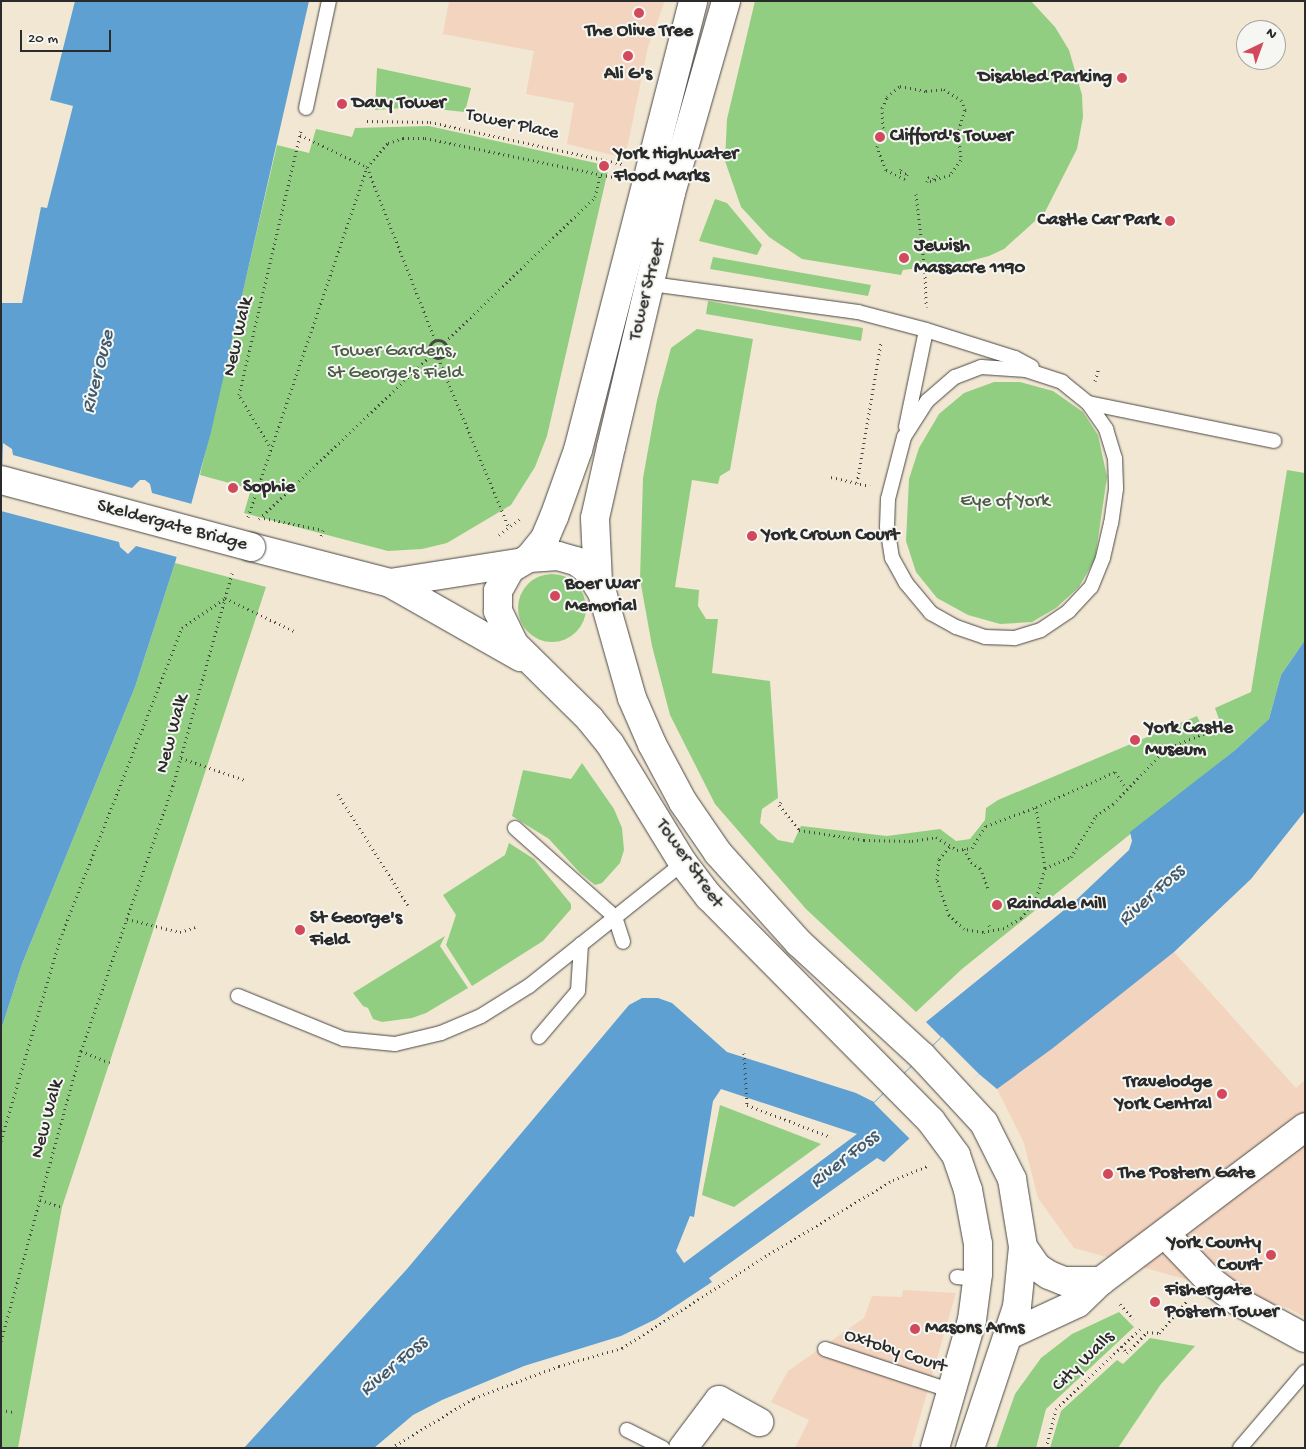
<!DOCTYPE html>
<html>
<head>
<meta charset="utf-8">
<style>
	body { margin:0 }
	#map { position:relative; width:1306px; height:1449px; overflow:hidden; background:#f2e7d3; font-family:"Gochi Hand",sans-serif }
	div>[style] { position:absolute }
	.built>* { inset:0; background:#f3d4bf }
	.green>* { inset:0; background:#92ce82 }
	.round { border-radius:50% }
	.water>* { inset:0; background:#5ea0d2 }
	.pier>* { inset:0; background:#f2e7d3 }
	.path>* { height:3px; margin-top:-1.5px; transform-origin:0; background:repeating-linear-gradient(90deg,#494744 0 1px,transparent 0 5px) }
	.path>.ring { margin:-1.5px; padding:0; box-sizing:content-box; background:none; border:3px solid #494744; border-radius:50% }
	.roads { filter:drop-shadow(0 0 1px #494744) drop-shadow(0 0 1px #494744) }
	.service>* { height:14px; margin:-7px; padding:0 7px; transform-origin:7px; border-radius:7px; background:#fff }
	.minor>* { height:28px; margin:-14px; padding:0 14px; transform-origin:14px; border-radius:14px; background:#fff }
	.tertiary>* { height:28px; margin:-14px; padding:0 14px; transform-origin:14px; border-radius:14px; background:#fff }
	.secondary>* { height:28px; margin:-14px; padding:0 14px; transform-origin:14px; border-radius:14px; background:#fff }
	.primary>* { height:28px; margin:-14px; padding:0 14px; transform-origin:14px; border-radius:14px; background:#fff }
	.bridges { filter:drop-shadow(0 0 1px #494744) drop-shadow(0 0 1px #494744) }
	.primary-bridge>* { height:28px; margin:-14px; padding:0 14px; transform-origin:14px; border-radius:14px; background:#fff }
	.dots>* { width:14px; height:14px; translate:-50% -50%; box-sizing:border-box; border:2px solid #f6f6f2; border-radius:50% }
	span { translate:-50% -50%; white-space:nowrap; text-align:center; line-height:1.15; -webkit-text-stroke:4px #f6f6f2; paint-order:stroke }
	.poi-label { font-size:19px; color:#2b2b2b; font-weight:700 }
	.right { translate:-100% -50%; text-align:right }
	.left { translate:0 -50%; text-align:left }
	.street-label { font-size:19px; color:#2b2b2b }
	.park-label { font-size:19px; color:#4a5c45 }
	.water-label { font-size:20px; color:#3f5a6e; font-style:italic }
	.frame { position:absolute; inset:0; border:2px solid #2b2b2b; pointer-events:none }
	.north { position:absolute; left:1236px; top:20px; width:50px; height:50px; box-sizing:border-box; background:#f6f6f2; border:1px solid #a5a5a2; border-radius:50%; rotate:42deg; font-size:14px; font-weight:700; line-height:20px; text-align:center; color:#2b2b2b }
	.north::after { content:''; display:block; margin:auto; width:18px; height:22px; background:#d1495b; clip-path:polygon(50% 0,100% 100%,50% 72%,0 100%) }
	.scale { position:absolute; left:20px; top:30px; width:91px; height:22px; box-sizing:border-box; border:2px solid #2b2b2b; border-top:0; padding-left:6px; font-size:15px; line-height:18px; white-space:nowrap; color:#2b2b2b; -webkit-text-stroke:4px #f6f6f2; paint-order:stroke }
</style>
</head>
<body>
<div id="map">
	<div class="built">
		<div style="clip-path:polygon(449px 1px,665px 1px,648px 47px,625px 158px,567px 144px,574px 103px,526px 94px,534px 51px,443px 34px)"></div>
		<div style="clip-path:polygon(1174px 952px,1296px 1088px,1305px 1080px,1305px 1317px,1288px 1308px,1074px 1248px,1038px 1198px,1024px 1143px,997px 1089px)"></div>
		<div style="clip-path:polygon(903px 1290px,956px 1293px,911px 1448px,795px 1448px,809px 1420px,771px 1402px,788px 1371px,864px 1318px,872px 1296px,902px 1297px)"></div>
	</div>
	<div class="green">
		<div style="clip-path:polygon(755px 1px,1031px 1px,1055px 27px,1069px 50px,1082px 95px,1083px 117px,1077px 149px,1045px 212px,1004px 249px,989px 256px,966px 262px,903px 270px,901px 275px,802px 259px,769px 237px,741px 207px,725px 161px,727px 119px)"></div>
		<div style="clip-path:polygon(377px 68px,471px 88px,465px 112px,416px 107px,375px 110px)"></div>
		<div style="clip-path:polygon(429px 126px,609px 166px,547px 436px,535px 467px,511px 505px,447px 543px,422px 549px,388px 551px,244px 513px,251px 489px,200px 475px,277px 145px,309px 153px,316px 129px,352px 137px,355px 128px)"></div>
		<div style="clip-path:polygon(715px 199px,727px 203px,762px 245px,757px 255px,699px 241px)"></div>
		<div style="clip-path:polygon(713px 257px,871px 285px,868px 296px,710px 269px)"></div>
		<div style="clip-path:polygon(708px 301px,863px 328px,861px 341px,706px 314px)"></div>
		<div style="clip-path:polygon(697px 329px,753px 339px,730px 470px,720px 476px,718px 484px,692px 480px,675px 587px,699px 590px,698px 606px,706px 619px,718px 619px,712px 673px,770px 681px,778px 798px,762px 809px,760px 823px,778px 840px,793px 843px,801px 826px,887px 836px,940px 829px,956px 841px,970px 839px,985px 820px,986px 808px,998px 800px,1197px 716px,1203px 729px,1220px 722px,1215px 708px,1251px 692px,1287px 470px,1305px 473px,1305px 640px,1281px 675px,1269px 719px,1234px 751px,962px 969px,916px 1012px,806px 909px,715px 804px,670px 715px,652px 646px,640px 579px,643px 478px,657px 400px,671px 348px)"></div>
		<div style="clip-path:polygon(994px 382px,1020px 382px,1053px 391px,1083px 412px,1098px 435px,1107px 477px,1095px 559px,1079px 587px,1056px 608px,1032px 622px,1000px 624px,968px 615px,937px 598px,916px 572px,906px 541px,909px 479px,919px 448px,939px 414px,964px 393px)"></div>
		<div style="clip-path:polygon(175px 563px,266px 587px,62px 1207px,18px 1448px,1px 1448px,1px 1030px,22px 964px,135px 687px)"></div>
		<div class="round" style="left:518px;top:574px;width:68px;height:68px"></div>
		<div style="clip-path:polygon(582px 763px,614px 809px,622px 828px,624px 850px,620px 863px,602px 883px,595px 885px,580px 873px,549px 839px,512px 816px,523px 770px,571px 779px)"></div>
		<div style="clip-path:polygon(509px 843px,534px 859px,571px 904px,571px 909px,543px 941px,472px 986px,446px 945px,456px 915px,443px 895px,505px 855px)"></div>
		<div style="clip-path:polygon(445px 936px,440px 946px,468px 988px,426px 1013px,412px 1018px,382px 1022px,373px 1019px,368px 1008px,363px 1006px,353px 993px)"></div>
		<div style="clip-path:polygon(720px 1105px,821px 1144px,734px 1207px,702px 1195px)"></div>
		<div style="clip-path:polygon(1119px 1312px,1134px 1327px,1046px 1409px,1036px 1448px,996px 1448px,1015px 1394px,1041px 1358px,1072px 1334px)"></div>
		<div style="clip-path:polygon(1150px 1338px,1195px 1346px,1161px 1384px,1118px 1448px,1050px 1448px,1061px 1411px,1117px 1360px,1123px 1364px)"></div>
	</div>
	<div class="water">
		<div style="clip-path:polygon(75px 1px,309px 1px,211px 432px,175px 563px,135px 687px,22px 964px,1px 1030px,1px 303px,22px 303px,41px 207px,47px 208px,73px 106px,50px 100px)"></div>
		<div style="clip-path:polygon(evenodd,1305px 640px,1305px 811px,1251px 879px,1174px 952px,1053px 1048px,997px 1089px,979px 1074px,884px 1162px,877px 1158px,709px 1278px,712px 1282px,656px 1319px,621px 1336px,524px 1366px,442px 1400px,413px 1415px,374px 1448px,244px 1448px,407px 1269px,629px 1005px,642px 998px,658px 998px,672px 1003px,727px 1052px,856px 1093px,874px 1102px,941px 1037px,926px 1022px,1074px 902px,1129px 850px,1132px 841px,1130px 832px,1234px 751px,1269px 719px,1281px 675px,1305px 640px,721px 1089px,857px 1134px,684px 1263px,676px 1251px,690px 1216px,694px 1217px,713px 1101px,721px 1089px)"></div>
	</div>
	<div class="pier">
		<div style="clip-path:polygon(3px 443px,12px 449px,13px 455px,132px 488px,140px 480px,145px 480px,150px 484px,152px 493px,192px 504px,177px 557px,136px 546px,128px 554px,120px 547px,119px 542px,1px 511px)"></div>
		<div style="clip-path:polygon(942px 1037px,979px 1074px,911px 1140px,874px 1103px)"></div>
	</div>
	<div class="path">
		<div style="left:367px;top:121px;width:63px;rotate:0.9deg"></div>
		<div style="left:430px;top:122px;width:197px;rotate:12.3deg"></div>
		<div style="left:300px;top:135px;width:74px;rotate:25.5deg"></div>
		<div style="left:367px;top:167px;width:186px;rotate:68.5deg"></div>
		<div style="left:901px;top:169px;width:3px;rotate:108deg"></div>
		<div style="left:900px;top:172px;width:7px;rotate:16deg"></div>
		<div style="left:907px;top:174px;width:5px;rotate:112deg"></div>
		<div style="left:905px;top:179px;width:21px;rotate:-155deg"></div>
		<div style="left:886px;top:170px;width:25px;rotate:-111deg"></div>
		<div style="left:877px;top:147px;width:20px;rotate:-72deg"></div>
		<div style="left:883px;top:128px;width:20px;rotate:-93deg"></div>
		<div style="left:882px;top:108px;width:12px;rotate:-66deg"></div>
		<div style="left:887px;top:97px;width:17px;rotate:-40deg"></div>
		<div style="left:900px;top:86px;width:26px;rotate:11deg"></div>
		<div style="left:926px;top:91px;width:18px;rotate:-6deg"></div>
		<div style="left:944px;top:89px;width:20px;rotate:33deg"></div>
		<div style="left:961px;top:100px;width:11px;rotate:68deg"></div>
		<div style="left:965px;top:110px;width:22px;rotate:108deg"></div>
		<div style="left:958px;top:131px;width:29px;rotate:84deg"></div>
		<div style="left:961px;top:160px;width:19px;rotate:126deg"></div>
		<div style="left:950px;top:175px;width:24px;rotate:163deg"></div>
		<div style="left:927px;top:182px;width:5px;rotate:-79deg"></div>
		<div style="left:928px;top:177px;width:5px;rotate:22deg"></div>
		<div style="left:933px;top:179px;width:6px;rotate:-45deg"></div>
		<div style="left:916px;top:194px;width:79px;rotate:83.4deg"></div>
		<div style="left:925px;top:272px;width:35px;rotate:88deg"></div>
		<div class="ring" style="left:429px;top:340px;width:15px;height:15px"></div>
		<div style="left:445px;top:342px;width:209px;rotate:-44deg"></div>
		<div style="left:595px;top:197px;width:23px;rotate:-77deg"></div>
		<div style="left:438px;top:358px;width:184px;rotate:67.3deg"></div>
		<div style="left:1095px;top:381px;width:14px;rotate:-73deg"></div>
		<div style="left:269px;top:445px;width:58px;rotate:-121deg"></div>
		<div style="left:239px;top:395px;width:272px;rotate:-76.8deg"></div>
		<div style="left:831px;top:477px;width:40px;rotate:13deg"></div>
		<div style="left:857px;top:483px;width:143px;rotate:-80.3deg"></div>
		<div style="left:248px;top:517px;width:370px;rotate:-71.2deg"></div>
		<div style="left:367px;top:167px;width:32px;rotate:-49deg"></div>
		<div style="left:388px;top:143px;width:16px;rotate:-18deg"></div>
		<div style="left:403px;top:138px;width:22px"></div>
		<div style="left:425px;top:138px;width:197px;rotate:11.7deg"></div>
		<div style="left:264px;top:518px;width:60px;rotate:11.5deg"></div>
		<div style="left:323px;top:530px;width:6px;rotate:108deg"></div>
		<div style="left:259px;top:519px;width:238px;rotate:-43.6deg"></div>
		<div style="left:499px;top:535px;width:26px;rotate:-37deg"></div>
		<div style="left:181px;top:758px;width:68px;rotate:19deg"></div>
		<div style="left:338px;top:794px;width:131px;rotate:57.8deg"></div>
		<div style="left:781px;top:802px;width:4px;rotate:124deg"></div>
		<div style="left:779px;top:805px;width:32px;rotate:51deg"></div>
		<div style="left:799px;top:830px;width:66px;rotate:8.7deg"></div>
		<div style="left:864px;top:840px;width:48px;rotate:1.2deg"></div>
		<div style="left:912px;top:841px;width:24px;rotate:-9deg"></div>
		<div style="left:936px;top:837px;width:25px;rotate:32deg"></div>
		<div style="left:957px;top:850px;width:15px;rotate:-8deg"></div>
		<div style="left:972px;top:848px;width:26px;rotate:-58deg"></div>
		<div style="left:986px;top:826px;width:53px;rotate:-20.8deg"></div>
		<div style="left:1036px;top:807px;width:62px;rotate:81.6deg"></div>
		<div style="left:1045px;top:868px;width:35px;rotate:106deg"></div>
		<div style="left:1035px;top:902px;width:21px;rotate:131deg"></div>
		<div style="left:1021px;top:918px;width:20px;rotate:150deg"></div>
		<div style="left:1004px;top:928px;width:21px;rotate:169deg"></div>
		<div style="left:983px;top:932px;width:19px;rotate:-171deg"></div>
		<div style="left:964px;top:929px;width:21px;rotate:-137deg"></div>
		<div style="left:949px;top:915px;width:37px;rotate:-109deg"></div>
		<div style="left:937px;top:880px;width:21px;rotate:-85deg"></div>
		<div style="left:939px;top:859px;width:16px;rotate:-50deg"></div>
		<div style="left:1036px;top:807px;width:86px;rotate:-23.9deg"></div>
		<div style="left:1115px;top:772px;width:18px;rotate:56deg"></div>
		<div style="left:964px;top:849px;width:15px;rotate:62deg"></div>
		<div style="left:971px;top:862px;width:11px;rotate:34deg"></div>
		<div style="left:980px;top:868px;width:24px;rotate:68deg"></div>
		<div style="left:1045px;top:868px;width:28px;rotate:-23deg"></div>
		<div style="left:1071px;top:857px;width:48px;rotate:-58.6deg"></div>
		<div style="left:1096px;top:816px;width:21px;rotate:-35deg"></div>
		<div style="left:1113px;top:804px;width:76px;rotate:-46.1deg"></div>
		<div style="left:1166px;top:749px;width:42px;rotate:-22.3deg"></div>
		<div style="left:127px;top:919px;width:55px;rotate:13.8deg"></div>
		<div style="left:180px;top:932px;width:16px;rotate:-18deg"></div>
		<div style="left:989px;top:925px;width:5px;rotate:68deg"></div>
		<div style="left:81px;top:1051px;width:31px;rotate:22deg"></div>
		<div style="left:744px;top:1053px;width:52px;rotate:86.7deg"></div>
		<div style="left:747px;top:1105px;width:90px;rotate:20.9deg"></div>
		<div style="left:1px;top:1141px;width:210px;rotate:-73.7deg"></div>
		<div style="left:60px;top:939px;width:334px;rotate:-68.6deg"></div>
		<div style="left:182px;top:628px;width:52px;rotate:-34.9deg"></div>
		<div style="left:225px;top:598px;width:76px;rotate:25.6deg"></div>
		<div style="left:40px;top:1200px;width:23px;rotate:18deg"></div>
		<div style="left:1120px;top:1304px;width:20px;rotate:49deg"></div>
		<div style="left:1px;top:1341px;width:301px;rotate:-74.6deg"></div>
		<div style="left:81px;top:1051px;width:281px;rotate:-70.9deg"></div>
		<div style="left:173px;top:786px;width:221px;rotate:-74.5deg"></div>
		<div style="left:1121px;top:1346px;width:9px;rotate:49deg"></div>
		<div style="left:1127px;top:1353px;width:29px;rotate:-46deg"></div>
		<div style="left:1147px;top:1332px;width:12px;rotate:5deg"></div>
		<div style="left:1159px;top:1333px;width:43px;rotate:-48.8deg"></div>
		<div style="left:1px;top:1410px;width:12px;rotate:9deg"></div>
		<div style="left:391px;top:1448px;width:97px;rotate:-31.1deg"></div>
		<div style="left:474px;top:1398px;width:91px;rotate:-20.6deg"></div>
		<div style="left:559px;top:1366px;width:66px;rotate:-15.9deg"></div>
		<div style="left:622px;top:1348px;width:174px;rotate:-32.6deg"></div>
		<div style="left:769px;top:1254px;width:144px;rotate:-30.8deg"></div>
		<div style="left:893px;top:1180px;width:37px;rotate:-22deg"></div>
		<div style="left:1046px;top:1448px;width:40px;rotate:-75.6deg"></div>
		<div style="left:1056px;top:1409px;width:116px;rotate:-43.6deg"></div>
	</div>
	<div class="roads">
		<div class="service">
			<div style="left:306px;top:108px;width:109px;rotate:-77.9deg"></div>
			<div style="left:644px;top:283px;width:216px;rotate:7.7deg"></div>
			<div style="left:858px;top:312px;width:70px;rotate:14.8deg"></div>
			<div style="left:926px;top:330px;width:93px;rotate:17.5deg"></div>
			<div style="left:1015px;top:358px;width:19px;rotate:28deg"></div>
			<div style="left:981px;top:367px;width:45px;rotate:3.8deg"></div>
			<div style="left:1026px;top:370px;width:38px;rotate:18deg"></div>
			<div style="left:1062px;top:382px;width:33px;rotate:39deg"></div>
			<div style="left:1088px;top:403px;width:32px;rotate:55deg"></div>
			<div style="left:1106px;top:429px;width:30px;rotate:73deg"></div>
			<div style="left:1115px;top:458px;width:31px;rotate:88deg"></div>
			<div style="left:1116px;top:489px;width:34px;rotate:98deg"></div>
			<div style="left:1111px;top:523px;width:36px;rotate:103deg"></div>
			<div style="left:1103px;top:558px;width:31px;rotate:112deg"></div>
			<div style="left:1091px;top:587px;width:33px;rotate:133deg"></div>
			<div style="left:1069px;top:611px;width:34px;rotate:146deg"></div>
			<div style="left:1041px;top:630px;width:28px;rotate:163deg"></div>
			<div style="left:1014px;top:638px;width:29px;rotate:-178deg"></div>
			<div style="left:985px;top:637px;width:31px;rotate:-161deg"></div>
			<div style="left:956px;top:627px;width:29px;rotate:-151deg"></div>
			<div style="left:931px;top:613px;width:39px;rotate:-130deg"></div>
			<div style="left:906px;top:583px;width:29px;rotate:-119deg"></div>
			<div style="left:892px;top:558px;width:31px;rotate:-99deg"></div>
			<div style="left:887px;top:527px;width:28px;rotate:-88deg"></div>
			<div style="left:888px;top:499px;width:64px;rotate:-75.5deg"></div>
			<div style="left:904px;top:437px;width:43px;rotate:-57.4deg"></div>
			<div style="left:927px;top:401px;width:37px;rotate:-41deg"></div>
			<div style="left:955px;top:377px;width:28px;rotate:-21deg"></div>
			<div style="left:1088px;top:403px;width:190px;rotate:11.5deg"></div>
			<div style="left:906px;top:427px;width:99px;rotate:-78.3deg"></div>
			<div style="left:515px;top:828px;width:134px;rotate:41.7deg"></div>
			<div style="left:615px;top:917px;width:26px;rotate:72deg"></div>
			<div style="left:238px;top:996px;width:114px;rotate:22.1deg"></div>
			<div style="left:344px;top:1039px;width:51px;rotate:5.6deg"></div>
			<div style="left:395px;top:1044px;width:47px;rotate:-13.4deg"></div>
			<div style="left:441px;top:1033px;width:43px;rotate:-23deg"></div>
			<div style="left:481px;top:1016px;width:57px;rotate:-32deg"></div>
			<div style="left:529px;top:986px;width:197px;rotate:-38.6deg"></div>
			<div style="left:539px;top:1037px;width:60px;rotate:-49.7deg"></div>
			<div style="left:578px;top:991px;width:47px;rotate:-86.3deg"></div>
			<div style="left:957px;top:1277px;width:20px;rotate:6deg"></div>
			<div style="left:825px;top:1349px;width:134px;rotate:18.3deg"></div>
			<div style="left:627px;top:1430px;width:40px;rotate:26.6deg"></div>
			<div style="left:1240px;top:1448px;width:100px;rotate:-49.5deg"></div>
		</div>
		<div class="minor">
			<div style="left:1165px;top:1234px;width:61px;rotate:46.3deg"></div>
			<div style="left:1207px;top:1278px;width:38px;rotate:37deg"></div>
			<div style="left:1237px;top:1301px;width:77px;rotate:28.6deg"></div>
			<div style="left:683px;top:1448px;width:60px;rotate:-53.1deg"></div>
			<div style="left:719px;top:1400px;width:46px;rotate:28.8deg"></div>
		</div>
		<div class="tertiary">
			<div style="left:1023px;top:1247px;width:24px;rotate:55deg"></div>
			<div style="left:1037px;top:1267px;width:14px;rotate:34deg"></div>
			<div style="left:1049px;top:1275px;width:16px;rotate:22deg"></div>
			<div style="left:1064px;top:1281px;width:37px"></div>
			<div style="left:1009px;top:1335px;width:76px;rotate:-24.9deg"></div>
			<div style="left:1078px;top:1303px;width:32px;rotate:-44deg"></div>
			<div style="left:1101px;top:1281px;width:256px;rotate:-37deg"></div>
		</div>
		<div class="secondary">
			<div style="left:529px;top:558px;width:26px;rotate:-51deg"></div>
			<div style="left:545px;top:538px;width:23px;rotate:-67deg"></div>
			<div style="left:554px;top:517px;width:71px;rotate:-70.3deg"></div>
			<div style="left:578px;top:450px;width:463px;rotate:-75.6deg"></div>
			<div style="left:598px;top:582px;width:64px;rotate:-92.7deg"></div>
			<div style="left:595px;top:518px;width:73px;rotate:-77.3deg"></div>
			<div style="left:611px;top:447px;width:261px;rotate:-76.7deg"></div>
			<div style="left:671px;top:193px;width:200px;rotate:-74deg"></div>
		</div>
		<div class="primary">
			<div style="left:251px;top:547px;width:144px;rotate:14.5deg"></div>
			<div style="left:390px;top:583px;width:150px;rotate:29.6deg"></div>
			<div style="left:390px;top:583px;width:129px;rotate:-8.9deg"></div>
			<div style="left:935px;top:1448px;width:133px;rotate:-73.9deg"></div>
			<div style="left:972px;top:1320px;width:46px;rotate:-82.6deg"></div>
			<div style="left:978px;top:1274px;width:30px;rotate:-90deg"></div>
			<div style="left:978px;top:1244px;width:55px;rotate:-100.5deg"></div>
			<div style="left:968px;top:1190px;width:37px;rotate:-109deg"></div>
			<div style="left:956px;top:1155px;width:42px;rotate:-126.3deg"></div>
			<div style="left:931px;top:1121px;width:315px;rotate:-134.7deg"></div>
			<div style="left:709px;top:897px;width:43px;rotate:-127.4deg"></div>
			<div style="left:683px;top:863px;width:140px;rotate:-121.5deg"></div>
			<div style="left:610px;top:744px;width:32px;rotate:-129deg"></div>
			<div style="left:590px;top:719px;width:107px;rotate:-135.4deg"></div>
			<div style="left:514px;top:644px;width:37px;rotate:-116deg"></div>
			<div style="left:498px;top:611px;width:20px;rotate:-90deg"></div>
			<div style="left:498px;top:591px;width:25px;rotate:-61deg"></div>
			<div style="left:510px;top:569px;width:22px;rotate:-30deg"></div>
			<div style="left:529px;top:558px;width:29px;rotate:-4deg"></div>
			<div style="left:558px;top:556px;width:19px;rotate:16deg"></div>
			<div style="left:576px;top:561px;width:15px;rotate:37deg"></div>
			<div style="left:588px;top:570px;width:26px;rotate:58deg"></div>
			<div style="left:602px;top:592px;width:110px;rotate:74.2deg"></div>
			<div style="left:632px;top:698px;width:50px;rotate:66.5deg"></div>
			<div style="left:652px;top:744px;width:66px;rotate:61.9deg"></div>
			<div style="left:683px;top:802px;width:62px;rotate:55.5deg"></div>
			<div style="left:718px;top:853px;width:121px;rotate:48deg"></div>
			<div style="left:799px;top:943px;width:167px;rotate:42.6deg"></div>
			<div style="left:922px;top:1056px;width:91px;rotate:47.2deg"></div>
			<div style="left:984px;top:1123px;width:63px;rotate:63.4deg"></div>
			<div style="left:1012px;top:1179px;width:69px;rotate:80.8deg"></div>
			<div style="left:1023px;top:1247px;width:60px;rotate:95.7deg"></div>
			<div style="left:1017px;top:1307px;width:149px;rotate:108.4deg"></div>
		</div>
	</div>
	<div class="bridges">
		<div class="primary-bridge">
			<div style="left:1px;top:480px;width:259px;rotate:15deg"></div>
		</div>
	</div>
	<div class="dots">
		<div style="left:639px;top:13px;background:#d1495b"></div>
		<div style="left:628px;top:56px;background:#d1495b"></div>
		<div style="left:1122px;top:78px;background:#d1495b"></div>
		<div style="left:342px;top:104px;background:#d1495b"></div>
		<div style="left:880px;top:137px;background:#d1495b"></div>
		<div style="left:604px;top:166px;background:#d1495b"></div>
		<div style="left:1170px;top:221px;background:#d1495b"></div>
		<div style="left:904px;top:258px;background:#d1495b"></div>
		<div style="left:233px;top:488px;background:#d1495b"></div>
		<div style="left:752px;top:536px;background:#d1495b"></div>
		<div style="left:555px;top:596px;background:#d1495b"></div>
		<div style="left:1135px;top:740px;background:#d1495b"></div>
		<div style="left:997px;top:905px;background:#d1495b"></div>
		<div style="left:300px;top:930px;background:#d1495b"></div>
		<div style="left:1222px;top:1094px;background:#d1495b"></div>
		<div style="left:1108px;top:1174px;background:#d1495b"></div>
		<div style="left:1271px;top:1255px;background:#d1495b"></div>
		<div style="left:1155px;top:1302px;background:#d1495b"></div>
		<div style="left:915px;top:1329px;background:#d1495b"></div>
	</div>
	<div class="poi-label">
		<span style="left:639px;top:32px">The Olive Tree</span>
		<span style="left:628px;top:75px">Ali G's</span>
		<span class="right" style="left:1112px;top:78px">Disabled Parking</span>
		<span class="left" style="left:352px;top:104px">Davy Tower</span>
		<span class="left" style="left:890px;top:137px">Clifford's Tower</span>
		<span class="left" style="left:614px;top:166px">York Highwater<br>Flood Marks</span>
		<span class="right" style="left:1160px;top:221px">Castle Car Park</span>
		<span class="left" style="left:914px;top:258px">Jewish<br>Massacre 1190</span>
		<span class="left" style="left:243px;top:488px">Sophie</span>
		<span class="left" style="left:762px;top:536px">York Crown Court</span>
		<span class="left" style="left:565px;top:596px">Boer War<br>Memorial</span>
		<span class="left" style="left:1145px;top:740px">York Castle<br>Museum</span>
		<span class="left" style="left:1007px;top:905px">Raindale Mill</span>
		<span class="left" style="left:310px;top:930px">St George's<br>Field</span>
		<span class="right" style="left:1212px;top:1094px">Travelodge<br>York Central</span>
		<span class="left" style="left:1118px;top:1174px">The Postern Gate</span>
		<span class="right" style="left:1261px;top:1255px">York County<br>Court</span>
		<span class="left" style="left:1165px;top:1302px">Fishergate<br>Postern Tower</span>
		<span class="left" style="left:925px;top:1329px">Masons Arms</span>
	</div>
	<div class="street-label">
		<span style="left:512px;top:125px;rotate:12deg">Tower Place</span>
		<span style="left:648px;top:290px;rotate:-76deg">Tower Street</span>
		<span style="left:239px;top:337px;rotate:-77deg">New Walk</span>
		<span style="left:172px;top:526px;rotate:15deg">Skeldergate Bridge</span>
		<span style="left:173px;top:734px;rotate:-75deg">New Walk</span>
		<span style="left:689px;top:864px;rotate:55deg">Tower Street</span>
		<span style="left:48px;top:1119px;rotate:-75deg">New Walk</span>
		<span style="left:895px;top:1352px;rotate:18deg">Oxtoby Court</span>
		<span style="left:1084px;top:1362px;rotate:-44deg">City Walls</span>
	</div>
	<div class="park-label">
		<span style="left:395px;top:363px">Tower Gardens,<br>St George's Field</span>
		<span style="left:1005px;top:502px">Eye of York</span>
	</div>
	<div class="water-label">
		<span style="left:99px;top:372px;rotate:-76deg">River Ouse</span>
		<span style="left:1152px;top:896px;rotate:-42deg">River Foss</span>
		<span style="left:845px;top:1160px;rotate:-38deg">River Foss</span>
		<span style="left:394px;top:1367px;rotate:-40deg">River Foss</span>
	</div>
	<div class="frame"></div>
	<div class="north">N</div>
	<div class="scale">20 m</div>
</div>
</body>
</html>
